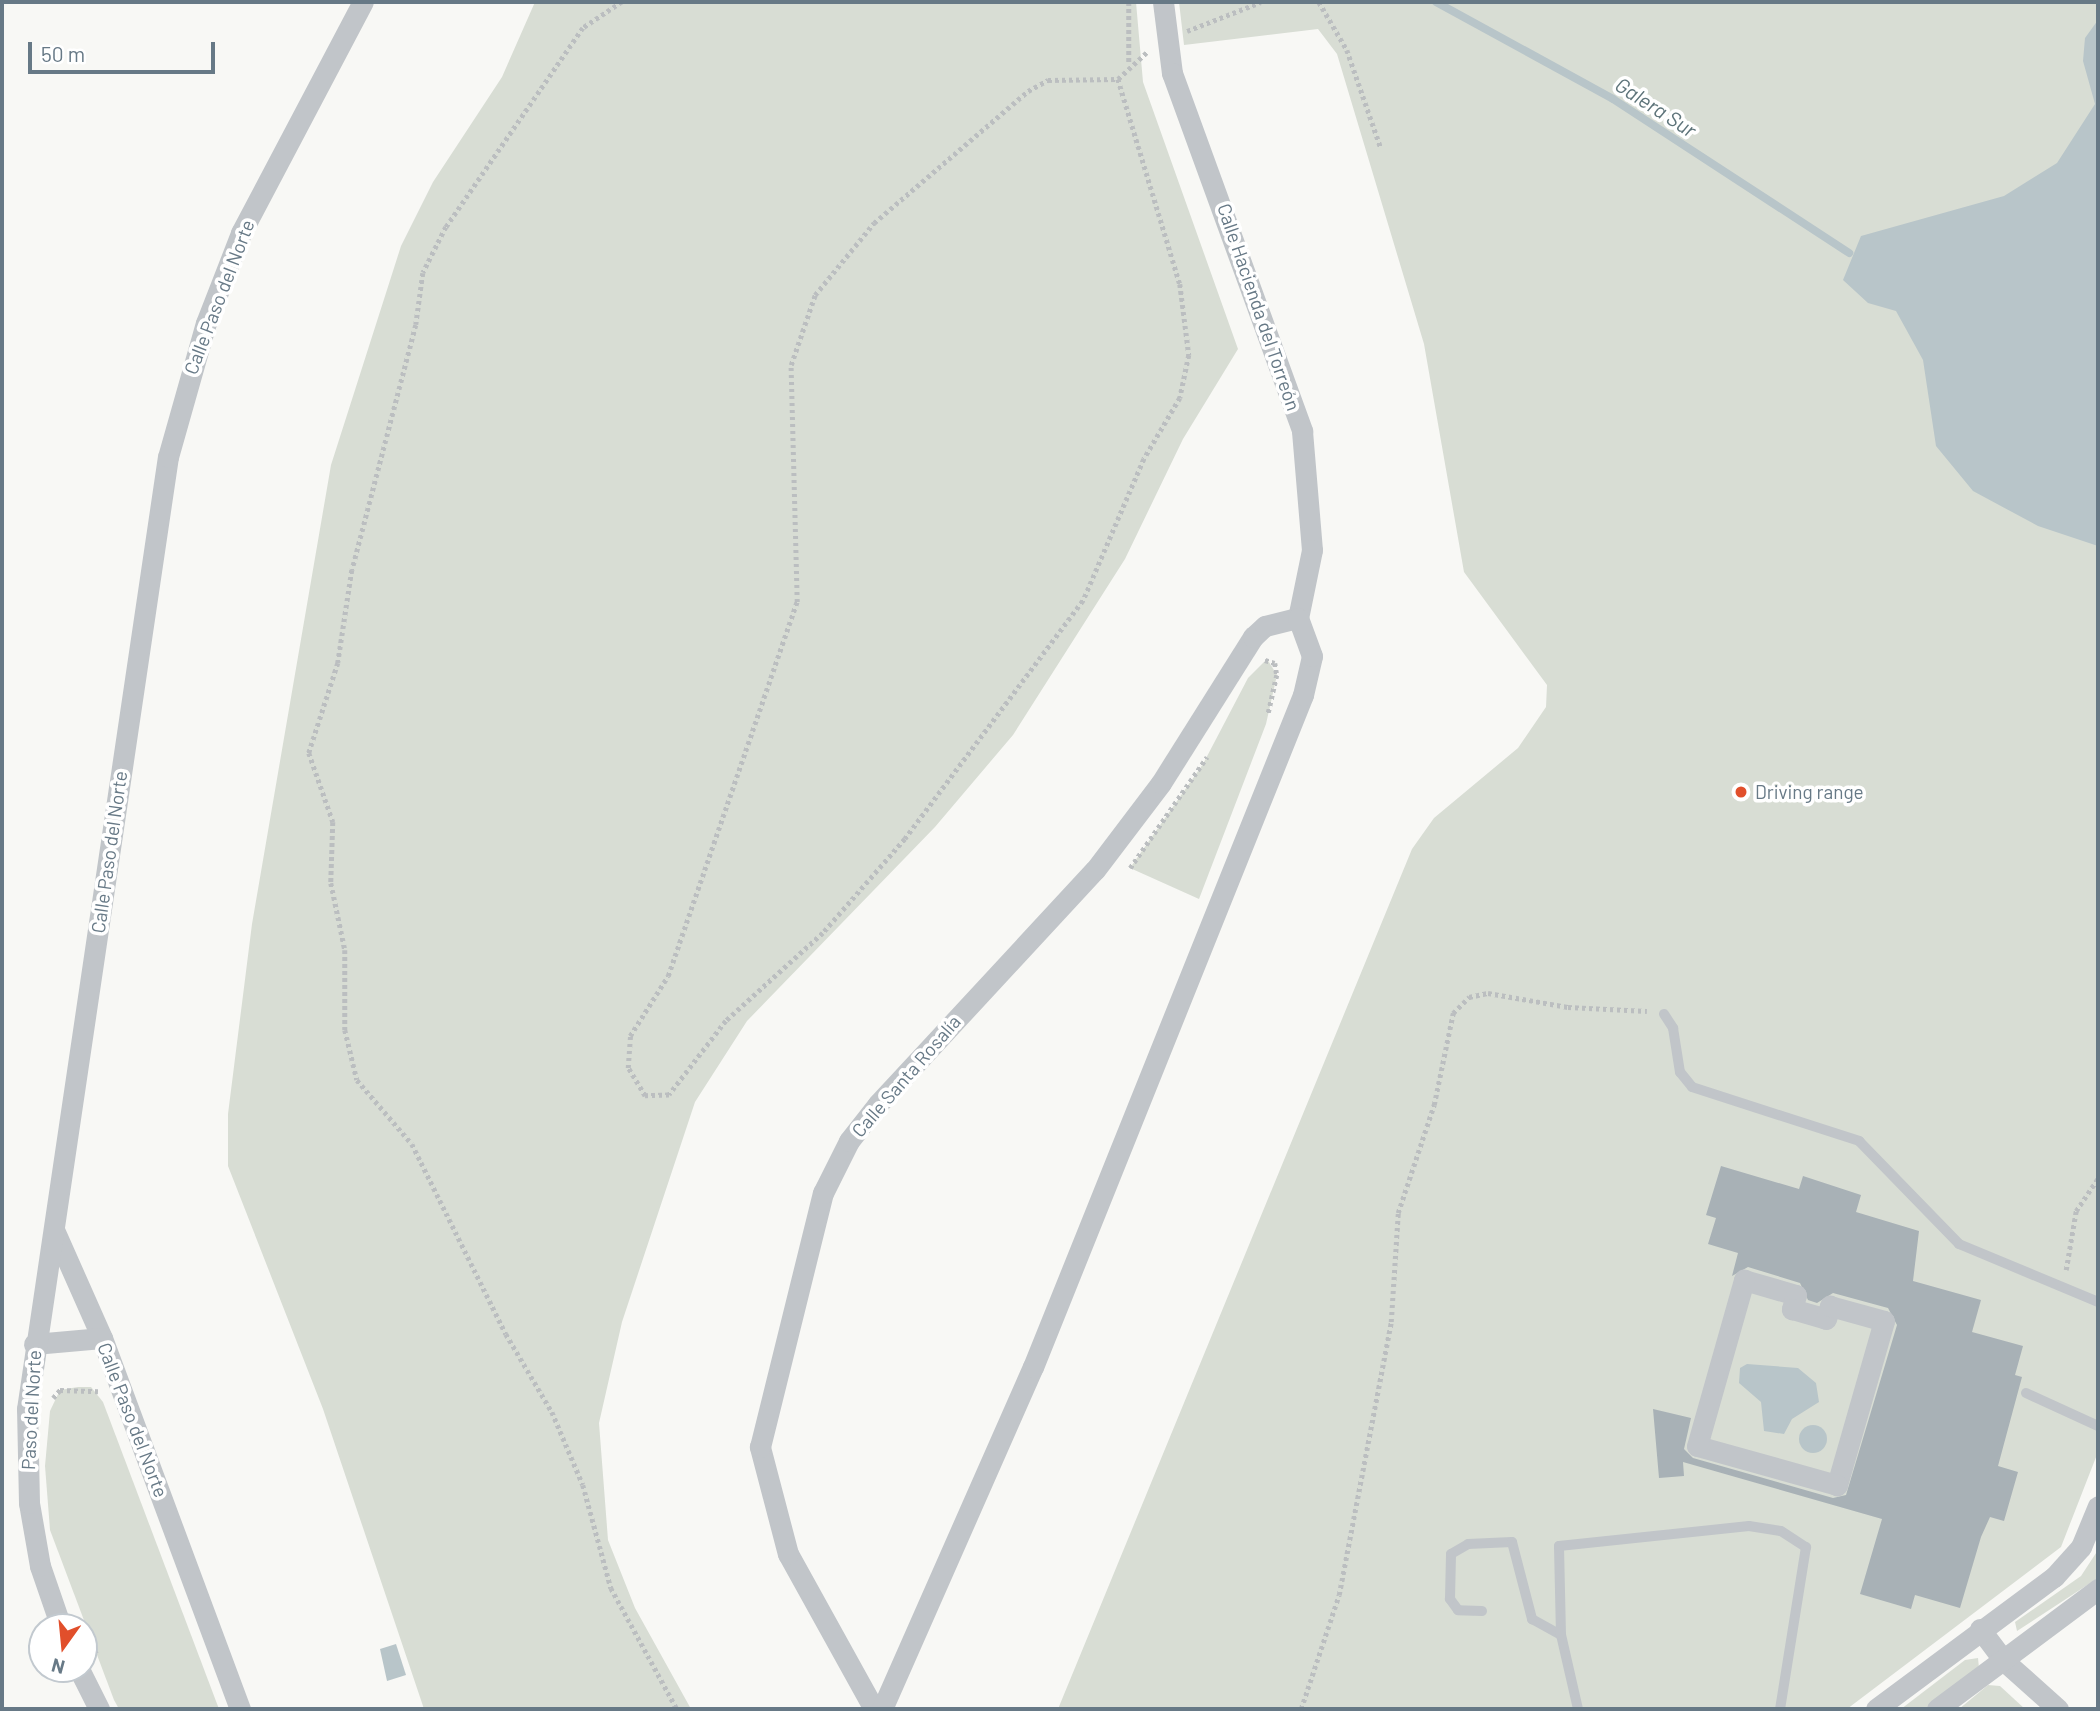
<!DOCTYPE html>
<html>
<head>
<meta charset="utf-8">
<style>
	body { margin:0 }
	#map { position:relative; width:2100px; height:1711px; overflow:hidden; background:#f8f8f5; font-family:Barlow,sans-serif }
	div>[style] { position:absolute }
	.green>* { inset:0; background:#d8ddd4 }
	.water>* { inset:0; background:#b8c5c9 }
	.round { border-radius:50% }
	.stream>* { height:8px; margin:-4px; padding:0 4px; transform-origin:4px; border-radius:4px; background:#b8c5c9 }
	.building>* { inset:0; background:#a8b1b6 }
	.path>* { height:4.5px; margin-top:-2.25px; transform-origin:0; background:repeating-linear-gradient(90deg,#bbbec0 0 3.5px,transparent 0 7px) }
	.lane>* { height:10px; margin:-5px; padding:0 5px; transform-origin:5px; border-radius:5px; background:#c1c5c9 }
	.street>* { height:21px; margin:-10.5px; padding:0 10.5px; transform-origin:10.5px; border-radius:10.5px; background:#c1c5c9 }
	.dots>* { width:19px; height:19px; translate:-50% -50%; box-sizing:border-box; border:4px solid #fff; border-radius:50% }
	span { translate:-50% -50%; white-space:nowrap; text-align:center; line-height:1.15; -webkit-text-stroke:7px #fff; paint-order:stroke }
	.street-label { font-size:19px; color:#677986 }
	.poi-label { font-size:19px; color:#677986 }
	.left { translate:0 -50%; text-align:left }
	.water-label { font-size:21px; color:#5e747a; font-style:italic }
	.frame { position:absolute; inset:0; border:4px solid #677986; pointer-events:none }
	.north { position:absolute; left:28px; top:1613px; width:70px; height:70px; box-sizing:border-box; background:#fff; border:2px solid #c2c9cf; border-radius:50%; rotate:195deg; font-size:19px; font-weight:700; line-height:28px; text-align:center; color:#677986 }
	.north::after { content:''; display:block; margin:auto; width:24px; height:32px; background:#e14f2b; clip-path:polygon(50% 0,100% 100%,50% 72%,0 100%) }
	.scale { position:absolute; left:28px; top:42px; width:187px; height:32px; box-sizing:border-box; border:4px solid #677986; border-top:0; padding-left:9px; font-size:21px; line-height:24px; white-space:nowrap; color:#677986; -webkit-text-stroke:5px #fff; paint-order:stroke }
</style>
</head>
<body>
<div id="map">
	<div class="green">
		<div style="clip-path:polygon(535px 2px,1136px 2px,1143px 82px,1238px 349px,1183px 439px,1125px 559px,1013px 735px,935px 827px,747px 1021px,695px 1102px,622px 1322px,599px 1423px,608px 1540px,635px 1608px,691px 1709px,424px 1709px,323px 1409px,228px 1166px,228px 1114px,252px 924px,331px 465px,401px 246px,433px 182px,502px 77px)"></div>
		<div style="clip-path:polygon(1179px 2px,2098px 2px,2098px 1452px,2061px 1547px,1847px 1709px,1058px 1709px,1412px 849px,1434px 818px,1518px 748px,1546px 707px,1547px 685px,1464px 572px,1424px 344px,1337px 54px,1318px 29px,1184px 45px)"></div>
		<div style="clip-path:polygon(1267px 659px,1277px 675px,1266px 724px,1199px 899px,1130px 868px,1203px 764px,1248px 678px)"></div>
		<div style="clip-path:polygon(78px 1387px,91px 1387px,103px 1402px,219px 1709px,119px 1709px,114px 1700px,50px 1530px,45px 1466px,50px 1411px,60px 1390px)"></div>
		<div style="clip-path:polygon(2098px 1550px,2098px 1578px,2017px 1631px,2015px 1622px,2081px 1576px)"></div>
		<div style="clip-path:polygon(1978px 1658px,1979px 1668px,1927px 1709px,1901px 1709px,1965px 1660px)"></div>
		<div style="clip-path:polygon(1988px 1685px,2000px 1686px,2025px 1709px,1959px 1709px)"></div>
	</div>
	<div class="water">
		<div style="clip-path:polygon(2098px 20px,2097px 284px,2098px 546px,2038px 526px,1973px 491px,1936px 446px,1923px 360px,1896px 311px,1868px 303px,1843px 280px,1861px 236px,2004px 196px,2057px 163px,2095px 104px,2083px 61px,2085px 38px)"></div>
		<div style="clip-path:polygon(1747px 1364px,1798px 1368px,1816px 1383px,1819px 1402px,1792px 1419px,1784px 1434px,1764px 1431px,1761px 1402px,1739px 1383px,1740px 1368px)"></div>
		<div class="round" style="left:1799px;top:1425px;width:28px;height:28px"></div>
		<div style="clip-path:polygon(396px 1644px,406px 1675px,387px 1681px,380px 1649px)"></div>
	</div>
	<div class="stream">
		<div style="left:1436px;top:2px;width:202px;rotate:28.7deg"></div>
		<div style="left:1613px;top:99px;width:282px;rotate:33.1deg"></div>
	</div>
	<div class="building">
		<div style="clip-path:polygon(1721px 1166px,1799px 1189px,1803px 1176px,1861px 1195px,1856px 1212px,1919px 1231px,1913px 1281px,1981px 1300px,1972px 1332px,2023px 1346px,2015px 1375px,2022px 1377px,1998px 1466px,2018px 1472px,2004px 1521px,1990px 1517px,1981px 1537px,1960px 1608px,1915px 1595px,1911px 1609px,1860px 1594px,1882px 1519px,1683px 1462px,1684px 1476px,1659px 1478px,1653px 1409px,1691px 1418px,1684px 1449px,1693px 1458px,1833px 1498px,1846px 1495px,1897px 1325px,1888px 1308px,1833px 1293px,1817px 1303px,1808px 1300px,1800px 1283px,1748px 1267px,1732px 1276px,1738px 1253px,1708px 1244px,1716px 1218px,1706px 1215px)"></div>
	</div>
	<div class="path">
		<div style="left:622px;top:2px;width:47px;rotate:146.3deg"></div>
		<div style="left:583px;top:28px;width:242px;rotate:124.5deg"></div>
		<div style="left:446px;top:227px;width:51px;rotate:116.6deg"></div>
		<div style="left:423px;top:273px;width:52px;rotate:97.7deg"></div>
		<div style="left:416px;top:325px;width:253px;rotate:104.6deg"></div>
		<div style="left:352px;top:570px;width:94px;rotate:98.6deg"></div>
		<div style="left:338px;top:663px;width:95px;rotate:107.9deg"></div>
		<div style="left:309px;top:753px;width:73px;rotate:70.8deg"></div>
		<div style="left:333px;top:822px;width:61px;rotate:91.9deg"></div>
		<div style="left:331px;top:883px;width:68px;rotate:78.2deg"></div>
		<div style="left:345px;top:950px;width:80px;rotate:90deg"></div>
		<div style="left:345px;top:1030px;width:51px;rotate:76.5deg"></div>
		<div style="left:357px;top:1080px;width:84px;rotate:49.3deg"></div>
		<div style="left:412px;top:1144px;width:212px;rotate:63.7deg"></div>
		<div style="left:506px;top:1334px;width:91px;rotate:59.5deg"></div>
		<div style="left:552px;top:1412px;width:79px;rotate:67deg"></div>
		<div style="left:583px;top:1485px;width:107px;rotate:74.8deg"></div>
		<div style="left:611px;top:1588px;width:138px;rotate:61.4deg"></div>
		<div style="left:1129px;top:2px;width:61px;rotate:90deg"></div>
		<div style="left:1319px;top:2px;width:56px;rotate:59.7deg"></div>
		<div style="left:1347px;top:50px;width:104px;rotate:70.9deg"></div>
		<div style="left:1187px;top:31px;width:79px;rotate:-21.4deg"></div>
		<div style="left:1118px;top:79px;width:214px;rotate:73.2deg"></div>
		<div style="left:1180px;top:284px;width:72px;rotate:82.8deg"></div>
		<div style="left:1189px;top:355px;width:44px;rotate:101.8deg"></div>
		<div style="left:1180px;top:398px;width:71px;rotate:120.5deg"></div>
		<div style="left:1144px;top:459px;width:155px;rotate:113.2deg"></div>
		<div style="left:1083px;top:601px;width:297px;rotate:126.8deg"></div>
		<div style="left:905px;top:839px;width:125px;rotate:131.1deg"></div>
		<div style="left:823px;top:933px;width:131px;rotate:137.8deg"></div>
		<div style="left:726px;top:1021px;width:93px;rotate:127.6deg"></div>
		<div style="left:669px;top:1095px;width:24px;rotate:178deg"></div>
		<div style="left:645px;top:1096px;width:33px;rotate:-121deg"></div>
		<div style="left:628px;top:1068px;width:32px;rotate:-86deg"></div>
		<div style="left:630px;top:1036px;width:71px;rotate:-57.7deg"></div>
		<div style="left:668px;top:976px;width:396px;rotate:-71deg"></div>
		<div style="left:797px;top:602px;width:237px;rotate:-91.5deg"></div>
		<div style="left:791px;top:365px;width:74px;rotate:-71.1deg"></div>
		<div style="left:815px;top:295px;width:93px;rotate:-50.7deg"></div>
		<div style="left:874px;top:223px;width:203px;rotate:-40.6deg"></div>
		<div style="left:1028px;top:91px;width:23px;rotate:-29deg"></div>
		<div style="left:1048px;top:80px;width:70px;rotate:-0.8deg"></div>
		<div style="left:1118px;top:79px;width:41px;rotate:-43deg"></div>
		<div style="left:1265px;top:660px;width:10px;rotate:17deg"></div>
		<div style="left:1275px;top:663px;width:12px;rotate:81deg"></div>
		<div style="left:1277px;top:675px;width:41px;rotate:102.7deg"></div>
		<div style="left:1130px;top:868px;width:135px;rotate:-55.3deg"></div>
		<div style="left:2066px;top:1270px;width:60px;rotate:-80.4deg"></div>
		<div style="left:2076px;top:1211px;width:40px;rotate:-56deg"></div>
		<div style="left:53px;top:1398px;width:11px;rotate:-49deg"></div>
		<div style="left:60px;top:1390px;width:38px;rotate:2deg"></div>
		<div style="left:85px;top:1624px;width:33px;rotate:69deg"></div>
		<div style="left:1301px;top:1709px;width:120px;rotate:-71.6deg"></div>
		<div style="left:1339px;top:1595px;width:278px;rotate:-79.2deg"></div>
		<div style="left:1391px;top:1322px;width:109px;rotate:-86.3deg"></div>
		<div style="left:1398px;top:1213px;width:114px;rotate:-71.6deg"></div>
		<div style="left:1434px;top:1105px;width:94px;rotate:-78.3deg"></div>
		<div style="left:1453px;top:1013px;width:23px;rotate:-45deg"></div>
		<div style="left:1469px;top:997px;width:19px;rotate:-12deg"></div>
		<div style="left:1488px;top:993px;width:81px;rotate:9.9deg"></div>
		<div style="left:1568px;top:1007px;width:79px;rotate:2.9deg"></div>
	</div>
	<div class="lane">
		<div style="left:1664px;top:1014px;width:17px;rotate:57deg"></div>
		<div style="left:1673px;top:1028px;width:45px;rotate:81deg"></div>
		<div style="left:1680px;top:1072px;width:19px;rotate:51deg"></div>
		<div style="left:1692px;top:1087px;width:176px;rotate:17.9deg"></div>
		<div style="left:1859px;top:1141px;width:144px;rotate:45.8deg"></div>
		<div style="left:1959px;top:1244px;width:151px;rotate:22.6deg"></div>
		<div style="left:2026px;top:1393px;width:79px;rotate:24.6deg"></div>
		<div style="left:1482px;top:1611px;width:24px;rotate:-178deg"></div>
		<div style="left:1458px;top:1610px;width:14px;rotate:-126deg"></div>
		<div style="left:1450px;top:1599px;width:45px;rotate:-88.7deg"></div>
		<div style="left:1451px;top:1554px;width:20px;rotate:-30deg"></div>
		<div style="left:1468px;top:1544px;width:44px;rotate:-2.6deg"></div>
		<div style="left:1512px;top:1542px;width:80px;rotate:75.4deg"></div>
		<div style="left:1532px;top:1619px;width:33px;rotate:29deg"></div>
		<div style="left:1578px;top:1709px;width:76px;rotate:-102.9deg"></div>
		<div style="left:1561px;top:1635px;width:89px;rotate:-91.3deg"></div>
		<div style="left:1559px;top:1546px;width:191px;rotate:-6deg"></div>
		<div style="left:1749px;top:1526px;width:32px;rotate:9deg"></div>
		<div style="left:1781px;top:1531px;width:30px;rotate:33deg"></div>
		<div style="left:1806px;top:1547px;width:164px;rotate:99.1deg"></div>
	</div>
	<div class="street">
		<div style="left:1163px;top:2px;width:72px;rotate:82.8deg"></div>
		<div style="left:1172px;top:73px;width:381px;rotate:70deg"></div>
		<div style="left:1302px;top:431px;width:119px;rotate:85.2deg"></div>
		<div style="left:1312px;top:550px;width:69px;rotate:101.6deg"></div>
		<div style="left:55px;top:1232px;width:116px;rotate:66.1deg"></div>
		<div style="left:102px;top:1338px;width:396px;rotate:69.6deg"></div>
		<div style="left:1744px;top:1280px;width:54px;rotate:16.1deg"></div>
		<div style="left:1796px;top:1295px;width:15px;rotate:106deg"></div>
		<div style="left:1792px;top:1309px;width:35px;rotate:16deg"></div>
		<div style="left:1826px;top:1319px;width:14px;rotate:-73deg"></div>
		<div style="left:1830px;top:1306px;width:56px;rotate:15.5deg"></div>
		<div style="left:1884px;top:1321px;width:171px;rotate:106deg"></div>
		<div style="left:1837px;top:1485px;width:145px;rotate:-164.4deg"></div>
		<div style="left:1697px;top:1446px;width:173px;rotate:-74.2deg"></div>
		<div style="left:34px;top:1344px;width:68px;rotate:-5deg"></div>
		<div style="left:61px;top:1627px;width:65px;rotate:-109deg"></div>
		<div style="left:40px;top:1566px;width:64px;rotate:-99.9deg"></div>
		<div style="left:29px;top:1503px;width:94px;rotate:-91.2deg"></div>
		<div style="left:27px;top:1409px;width:962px;rotate:-81.58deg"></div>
		<div style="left:168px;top:457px;width:139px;rotate:-74.2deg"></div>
		<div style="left:206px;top:323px;width:97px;rotate:-68.7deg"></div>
		<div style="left:241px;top:233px;width:261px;rotate:-62.2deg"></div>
		<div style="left:1980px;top:1629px;width:39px;rotate:53deg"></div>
		<div style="left:2003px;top:1660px;width:74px;rotate:41.7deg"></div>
		<div style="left:79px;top:1669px;width:45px;rotate:63.4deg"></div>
		<div style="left:874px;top:1709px;width:177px;rotate:-119deg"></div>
		<div style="left:788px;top:1554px;width:111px;rotate:-104.7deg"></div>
		<div style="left:760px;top:1447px;width:262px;rotate:-76.1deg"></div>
		<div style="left:823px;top:1193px;width:58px;rotate:-63.4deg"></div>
		<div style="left:849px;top:1141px;width:47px;rotate:-51.9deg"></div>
		<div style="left:878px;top:1104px;width:319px;rotate:-47.2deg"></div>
		<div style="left:1095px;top:870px;width:109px;rotate:-52.8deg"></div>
		<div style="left:1161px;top:783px;width:173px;rotate:-57.8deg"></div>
		<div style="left:1253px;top:637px;width:16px;rotate:-43deg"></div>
		<div style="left:1265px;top:626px;width:34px;rotate:-14deg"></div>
		<div style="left:882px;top:1709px;width:374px;rotate:-66.2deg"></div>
		<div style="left:1033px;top:1367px;width:724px;rotate:-68.11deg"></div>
		<div style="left:1303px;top:695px;width:40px;rotate:-77deg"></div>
		<div style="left:1312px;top:656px;width:40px;rotate:-110.2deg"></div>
		<div style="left:1876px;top:1709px;width:222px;rotate:-36.6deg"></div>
		<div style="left:2054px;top:1577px;width:40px;rotate:-48deg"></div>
		<div style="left:2081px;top:1547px;width:44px;rotate:-67.5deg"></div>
		<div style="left:1937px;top:1709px;width:201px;rotate:-36.7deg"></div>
	</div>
	<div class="dots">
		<div style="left:1741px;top:792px;background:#e14f2b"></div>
	</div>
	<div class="street-label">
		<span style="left:219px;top:297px;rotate:-69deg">Calle Paso del Norte</span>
		<span style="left:1259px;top:307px;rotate:71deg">Calle Hacienda del Torreón</span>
		<span style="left:109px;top:852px;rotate:-82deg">Calle Paso del Norte</span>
		<span style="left:906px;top:1076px;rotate:-49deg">Calle Santa Rosalía</span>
		<span style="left:31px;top:1410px;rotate:-87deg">Paso del Norte</span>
		<span style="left:133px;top:1420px;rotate:69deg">Calle Paso del Norte</span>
	</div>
	<div class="poi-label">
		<span class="left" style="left:1755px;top:792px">Driving range</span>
	</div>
	<div class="water-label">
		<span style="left:1656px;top:107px;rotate:33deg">Galera Sur</span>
	</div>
	<div class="frame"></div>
	<div class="north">N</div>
	<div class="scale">50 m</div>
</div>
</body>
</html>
